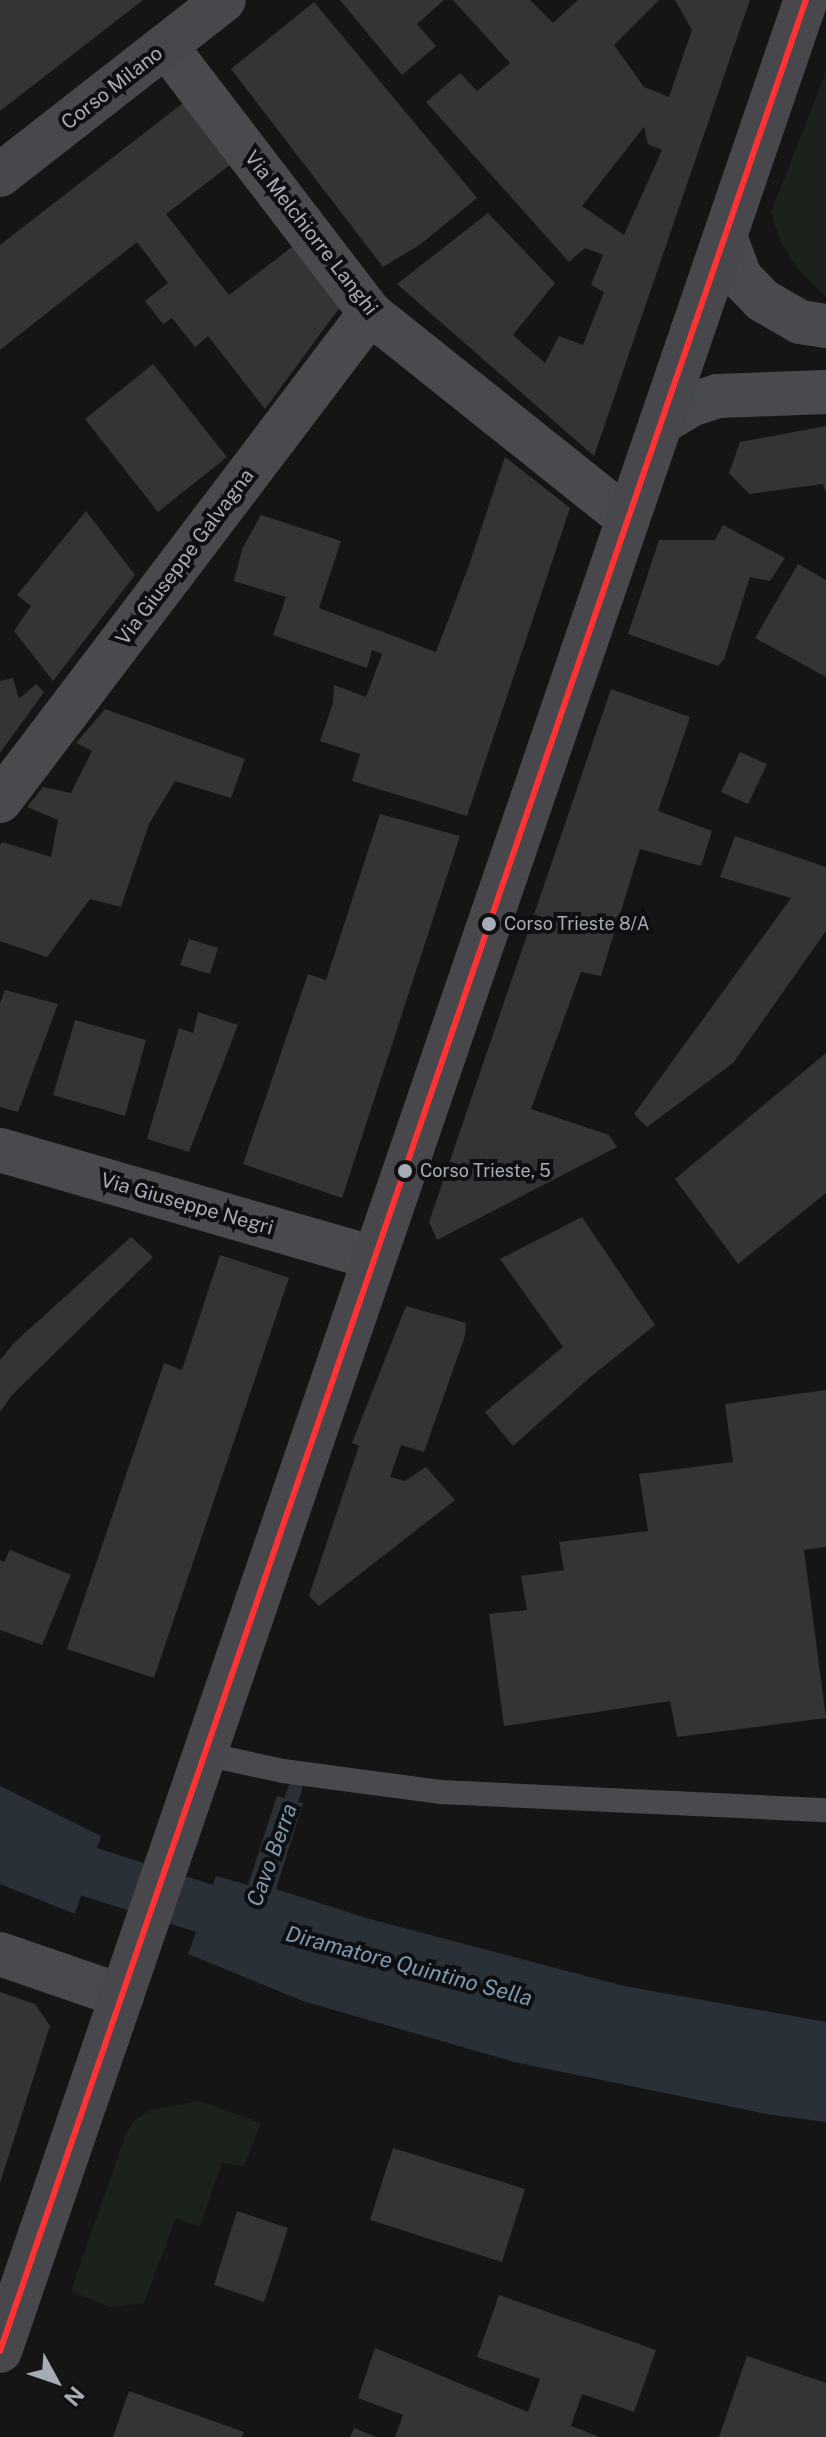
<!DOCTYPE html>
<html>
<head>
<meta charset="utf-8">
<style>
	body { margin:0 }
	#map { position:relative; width:826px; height:2437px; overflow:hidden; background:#151515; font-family:"Public Sans",sans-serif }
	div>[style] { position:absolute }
	.green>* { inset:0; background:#1b221c }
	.water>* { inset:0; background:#293037 }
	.stream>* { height:14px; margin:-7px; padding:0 7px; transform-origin:7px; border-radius:7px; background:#293037 }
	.canal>* { height:50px; margin:-25px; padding:0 25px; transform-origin:25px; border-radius:25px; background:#293037 }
	.building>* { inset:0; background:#343436 }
	.service>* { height:24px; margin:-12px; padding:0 12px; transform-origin:12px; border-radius:12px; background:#494a4e }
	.minor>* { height:44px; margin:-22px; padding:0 22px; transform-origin:22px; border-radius:22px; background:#494a4e }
	.tertiary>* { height:44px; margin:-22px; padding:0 22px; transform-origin:22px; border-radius:22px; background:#494a4e }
	.secondary>* { height:44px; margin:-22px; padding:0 22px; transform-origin:22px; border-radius:22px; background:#48484c }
	.bus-1>* { height:6px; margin:-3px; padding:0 3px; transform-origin:3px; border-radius:3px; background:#f33 }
	.dots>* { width:22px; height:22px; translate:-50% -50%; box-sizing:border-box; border:4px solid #0f0f11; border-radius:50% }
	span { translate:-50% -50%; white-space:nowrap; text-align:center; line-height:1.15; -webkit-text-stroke:8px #0f0f11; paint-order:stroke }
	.bus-label { font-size:18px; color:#a6abb6 }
	.left { translate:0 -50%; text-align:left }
	.street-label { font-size:20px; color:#a6abb6 }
	.water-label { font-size:22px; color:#7d99b1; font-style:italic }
	.north { position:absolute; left:16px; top:2341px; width:80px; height:80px; -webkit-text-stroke:6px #0f0f11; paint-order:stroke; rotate:130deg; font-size:22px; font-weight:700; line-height:32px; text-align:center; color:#a6abb6 }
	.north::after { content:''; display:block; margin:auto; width:28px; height:36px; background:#a6abb6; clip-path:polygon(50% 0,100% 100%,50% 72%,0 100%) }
</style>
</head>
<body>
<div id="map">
	<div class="green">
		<div style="clip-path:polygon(826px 72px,826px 297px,797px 268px,780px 241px,771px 212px)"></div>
		<div style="clip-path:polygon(200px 2101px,261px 2123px,244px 2167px,222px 2162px,200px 2227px,176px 2218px,144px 2303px,110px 2307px,71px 2291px,125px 2136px,134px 2121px,150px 2110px)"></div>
	</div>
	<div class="water">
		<div style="clip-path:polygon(0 1786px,101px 1836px,75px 1914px,0 1884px)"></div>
		<div style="clip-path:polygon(277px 1796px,303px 1803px,276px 1889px,366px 1918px,624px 1986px,826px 2022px,826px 2122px,766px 2114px,514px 2062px,303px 2001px,188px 1954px,216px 1876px,248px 1885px)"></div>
	</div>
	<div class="stream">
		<div style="left:285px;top:1818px;width:31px;rotate:-71deg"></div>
	</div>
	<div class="canal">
		<div style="left:0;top:1835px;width:100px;rotate:22.2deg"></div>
		<div style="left:93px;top:1873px;width:186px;rotate:17.6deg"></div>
	</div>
	<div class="building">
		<div style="clip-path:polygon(0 0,143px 0,0 111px)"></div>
		<div style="clip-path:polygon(340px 0,444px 0,417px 24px,436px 46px,402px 75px)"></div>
		<div style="clip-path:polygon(evenodd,453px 0,530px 0,553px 23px,578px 0,659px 0,614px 45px,644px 87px,669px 97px,692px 30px,675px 0,750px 0,594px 456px,397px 284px,488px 213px,555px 283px,513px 335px,545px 363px,559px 336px,583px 345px,604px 292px,591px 285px,603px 255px,585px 248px,569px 262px,426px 102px,460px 73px,477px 91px,510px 63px,453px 0,644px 127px,648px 144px,662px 150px,624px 235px,582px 206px,644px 127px)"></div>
		<div style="clip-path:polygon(314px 2px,477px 198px,421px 244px,383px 267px,231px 69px)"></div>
		<div style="clip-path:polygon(183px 103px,230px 165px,166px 214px,229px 295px,292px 247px,340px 307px,265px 409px,208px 336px,195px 347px,172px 318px,163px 324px,145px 301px,168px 283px,137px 242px,0 350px,0 245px)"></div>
		<div style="clip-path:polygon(153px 364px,227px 457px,158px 512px,85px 419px)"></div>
		<div style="clip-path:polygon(826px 426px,826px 493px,823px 484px,749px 494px,729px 473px,740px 442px)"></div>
		<div style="clip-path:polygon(505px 457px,570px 508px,467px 816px,352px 781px,360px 754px,320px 741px,333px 703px,334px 685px,366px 697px,382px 654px,372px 650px,367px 668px,273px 635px,286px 597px,234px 581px,242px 549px,261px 515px,341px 541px,319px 608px,436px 652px,468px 568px)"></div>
		<div style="clip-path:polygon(86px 511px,135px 575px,53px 681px,14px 631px,31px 606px,17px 595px)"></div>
		<div style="clip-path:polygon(723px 525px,785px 558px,770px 581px,750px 577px,724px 659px,718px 666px,628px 634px,659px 540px,715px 540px)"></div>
		<div style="clip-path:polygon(798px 564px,826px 580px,826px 677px,755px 638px)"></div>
		<div style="clip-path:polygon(13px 678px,19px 699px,36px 684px,44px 692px,0 753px,0 681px)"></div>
		<div style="clip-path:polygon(611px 689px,690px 717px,658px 811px,712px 831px,701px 866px,640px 849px,601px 976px,581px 972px,531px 1109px,609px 1135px,617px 1147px,437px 1240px,429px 1222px)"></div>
		<div style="clip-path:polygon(105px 709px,245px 759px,231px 798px,175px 781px,149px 824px,121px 907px,90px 899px,47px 957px,0 941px,0 845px,2px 842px,51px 857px,58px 820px,27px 807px,43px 787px,71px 793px,92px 751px,76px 743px)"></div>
		<div style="clip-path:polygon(740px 752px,767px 764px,748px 804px,721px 792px)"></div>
		<div style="clip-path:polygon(380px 814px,460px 836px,342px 1198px,243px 1164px,308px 974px,326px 980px)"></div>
		<div style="clip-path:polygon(735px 836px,826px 867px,826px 931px,733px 1063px,647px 1127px,634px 1114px,791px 898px,720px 877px)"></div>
		<div style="clip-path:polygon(189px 939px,218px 948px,210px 974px,180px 965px)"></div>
		<div style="clip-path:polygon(5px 990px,58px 1004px,18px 1112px,0 1107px,0 1003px)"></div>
		<div style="clip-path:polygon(198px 1012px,238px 1025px,189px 1152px,147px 1139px,179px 1028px,193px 1033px)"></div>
		<div style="clip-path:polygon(75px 1020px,146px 1040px,125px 1116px,53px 1095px)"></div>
		<div style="clip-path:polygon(826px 1053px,826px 1193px,738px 1264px,675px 1179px)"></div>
		<div style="clip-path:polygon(582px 1217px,655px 1325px,587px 1380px,513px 1446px,485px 1412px,563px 1347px,500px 1259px)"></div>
		<div style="clip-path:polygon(131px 1237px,153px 1257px,12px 1395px,0 1412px,0 1360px,15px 1342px)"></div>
		<div style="clip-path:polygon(220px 1255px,289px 1278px,154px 1678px,67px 1649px,164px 1363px,182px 1370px)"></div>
		<div style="clip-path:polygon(406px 1306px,466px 1323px,465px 1336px,424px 1452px,401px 1445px,390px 1477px,405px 1481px,426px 1467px,455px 1500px,319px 1606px,309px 1596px,359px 1446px,352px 1443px)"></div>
		<div style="clip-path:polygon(826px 1390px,826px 1547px,804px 1550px,826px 1718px,677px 1737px,670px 1701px,504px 1726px,489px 1614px,527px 1610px,521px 1576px,564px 1570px,559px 1542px,648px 1531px,639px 1474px,733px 1462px,725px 1404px)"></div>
		<div style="clip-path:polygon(10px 1550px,71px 1575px,42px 1645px,0 1630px,0 1560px,4px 1562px)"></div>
		<div style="clip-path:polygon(0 1992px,35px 2004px,50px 2026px,0 2183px)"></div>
		<div style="clip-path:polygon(393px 2148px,525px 2189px,502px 2262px,370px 2220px)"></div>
		<div style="clip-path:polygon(237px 2211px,288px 2228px,264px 2302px,214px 2285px)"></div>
		<div style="clip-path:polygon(499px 2295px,656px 2350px,634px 2412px,582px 2394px,571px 2426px,600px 2437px,395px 2437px,403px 2415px,358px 2398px,375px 2348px,528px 2412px,540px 2379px,477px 2357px)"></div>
		<div style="clip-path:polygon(747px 2356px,826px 2383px,826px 2437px,719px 2437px)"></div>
		<div style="clip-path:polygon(129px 2391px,244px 2432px,242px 2437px,113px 2437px)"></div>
		<div style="clip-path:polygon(354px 2428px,376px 2437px,350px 2437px)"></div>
	</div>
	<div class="service">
		<div style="left:205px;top:1754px;width:80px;rotate:12.3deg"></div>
		<div style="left:283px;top:1771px;width:158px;rotate:7.6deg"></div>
		<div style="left:440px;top:1792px;width:386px;rotate:2.7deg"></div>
	</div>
	<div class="minor">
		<div style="left:166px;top:46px;width:336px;rotate:52.6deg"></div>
		<div style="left:370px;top:313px;width:330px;rotate:38.6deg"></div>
		<div style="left:0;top:801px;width:612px;rotate:-52.83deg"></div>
		<div style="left:0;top:1150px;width:389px;rotate:16.1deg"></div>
		<div style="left:0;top:1954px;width:129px;rotate:19deg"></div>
	</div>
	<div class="tertiary">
		<div style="left:725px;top:236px;width:44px;rotate:69.9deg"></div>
		<div style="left:740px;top:277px;width:32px;rotate:46deg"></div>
		<div style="left:762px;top:300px;width:44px;rotate:30.1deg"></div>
		<div style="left:800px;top:322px;width:26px;rotate:9deg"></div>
		<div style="left:661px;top:423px;width:37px;rotate:-31deg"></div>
		<div style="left:693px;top:404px;width:26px;rotate:-18deg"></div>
		<div style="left:718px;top:396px;width:108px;rotate:-2.1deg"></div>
	</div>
	<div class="secondary">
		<div style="left:0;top:175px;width:284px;rotate:-38deg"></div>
		<div style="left:0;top:2351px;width:2485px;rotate:-71.08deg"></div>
	</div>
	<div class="bus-1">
		<div style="left:0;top:2351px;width:2485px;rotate:-71.08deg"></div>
	</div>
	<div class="dots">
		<div style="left:489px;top:924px;background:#a6abb6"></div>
		<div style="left:405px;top:1171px;background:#a6abb6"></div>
	</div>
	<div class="bus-label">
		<span class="left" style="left:504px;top:924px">Corso Trieste 8/A</span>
		<span class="left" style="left:420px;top:1171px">Corso Trieste, 5</span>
	</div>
	<div class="street-label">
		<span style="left:112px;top:88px;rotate:-38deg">Corso Milano</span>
		<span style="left:311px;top:233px;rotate:52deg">Via Melchiorre Langhi</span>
		<span style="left:185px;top:557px;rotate:-53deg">Via Giuseppe Galvagna</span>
		<span style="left:187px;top:1204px;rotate:16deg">Via Giuseppe Negri</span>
	</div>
	<div class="water-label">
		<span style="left:272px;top:1855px;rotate:-70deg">Cavo Berra</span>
		<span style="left:409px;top:1966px;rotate:15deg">Diramatore Quintino Sella</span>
	</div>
	<div class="north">N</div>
</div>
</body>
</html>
